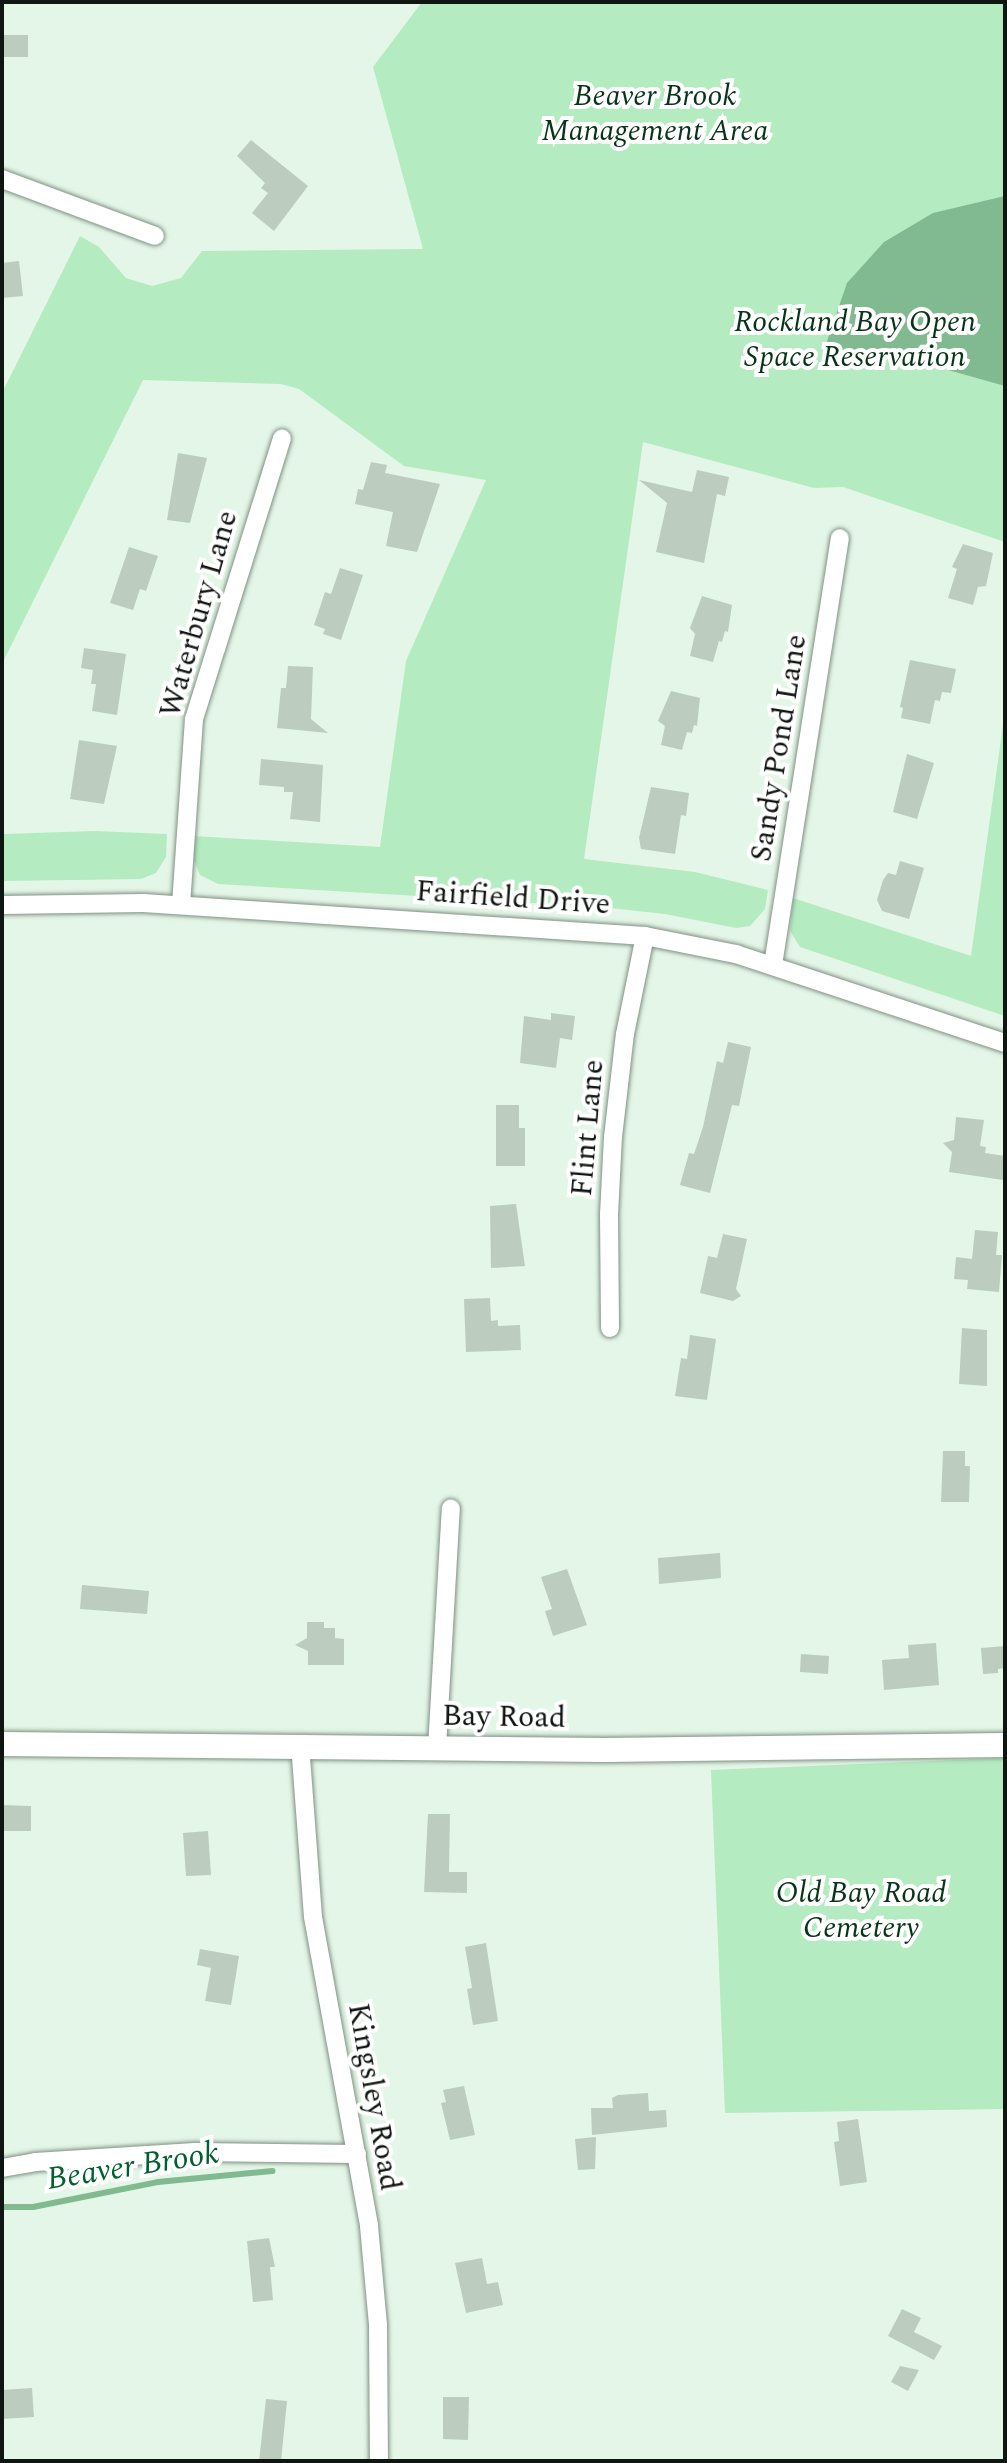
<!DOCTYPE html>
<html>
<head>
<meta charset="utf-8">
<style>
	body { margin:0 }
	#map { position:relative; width:1007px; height:2463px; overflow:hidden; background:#e4f6e8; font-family:Spectral,serif }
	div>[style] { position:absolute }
	.green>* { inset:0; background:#b4ebc1 }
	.water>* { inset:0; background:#81b990 }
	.stream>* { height:6px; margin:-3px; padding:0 3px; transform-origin:3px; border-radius:3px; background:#81b990 }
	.building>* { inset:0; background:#bccdc0 }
	.roads { filter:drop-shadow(0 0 2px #809184) drop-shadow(0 0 2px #809184) }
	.minor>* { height:18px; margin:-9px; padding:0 9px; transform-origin:9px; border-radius:9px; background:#fff }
	.secondary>* { height:24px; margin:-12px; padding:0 12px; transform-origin:12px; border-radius:12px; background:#fff }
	span { translate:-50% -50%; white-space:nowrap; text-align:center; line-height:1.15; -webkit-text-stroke:8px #fff; paint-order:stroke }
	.park-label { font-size:30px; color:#083519; font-style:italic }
	.street-label { font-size:30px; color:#0f1511 }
	.water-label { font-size:32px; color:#00602e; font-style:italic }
	.frame { position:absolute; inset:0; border:4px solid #0f1511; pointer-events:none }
</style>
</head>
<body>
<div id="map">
	<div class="green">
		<div style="clip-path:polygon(422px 2px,1005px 2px,1005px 542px,843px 487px,814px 488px,643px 442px,584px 859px,695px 872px,768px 890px,765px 909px,750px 926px,736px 928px,665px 914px,601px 907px,218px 884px,200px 875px,193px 858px,193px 836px,380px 847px,406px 661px,486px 480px,404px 466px,299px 389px,281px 384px,143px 380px,2px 664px,2px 393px,80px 236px,99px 247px,126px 278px,152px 286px,181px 278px,202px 251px,423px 249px,373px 67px)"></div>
		<div style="clip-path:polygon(1005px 710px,1005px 1016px,800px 947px,790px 931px,793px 898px,971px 956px)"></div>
		<div style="clip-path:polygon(2px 818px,4px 834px,94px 831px,167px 834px,166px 857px,156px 873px,141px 879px,2px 881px)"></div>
		<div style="clip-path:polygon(1005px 1758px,1005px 2109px,725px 2113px,711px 1770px)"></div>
	</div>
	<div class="water">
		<div style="clip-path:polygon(1005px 196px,1005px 386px,909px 359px,830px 349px,827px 341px,847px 283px,884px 242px,933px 213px)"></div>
	</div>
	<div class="stream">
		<div style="left:2px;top:2207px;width:31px"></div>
		<div style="left:33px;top:2207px;width:127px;rotate:-11.3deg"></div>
		<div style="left:158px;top:2182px;width:115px;rotate:-5.5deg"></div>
	</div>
	<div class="building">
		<div style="clip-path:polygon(2px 35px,28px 35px,28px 57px,2px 57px)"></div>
		<div style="clip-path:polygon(251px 140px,308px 186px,274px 231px,252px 213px,268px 193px,261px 188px,265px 183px,237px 156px)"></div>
		<div style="clip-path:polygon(19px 261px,23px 296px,2px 298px,2px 263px)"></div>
		<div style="clip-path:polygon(178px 453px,207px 458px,190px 523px,167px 520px)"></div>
		<div style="clip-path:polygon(371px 462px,387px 465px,385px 473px,440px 484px,417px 552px,386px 546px,393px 512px,355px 504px,358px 489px,363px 490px)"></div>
		<div style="clip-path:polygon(697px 470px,729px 477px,725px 496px,717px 494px,704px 563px,656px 552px,667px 503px,639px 480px,692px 492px)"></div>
		<div style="clip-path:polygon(963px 544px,993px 553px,986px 586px,978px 587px,973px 605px,948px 598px,957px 569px,952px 567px)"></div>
		<div style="clip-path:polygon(129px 547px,158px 556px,146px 591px,140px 589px,133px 610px,110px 603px)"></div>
		<div style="clip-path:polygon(340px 568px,363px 575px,341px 640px,323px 634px,325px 629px,314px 625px,325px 592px,331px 594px)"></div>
		<div style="clip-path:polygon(702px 596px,732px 605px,728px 632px,725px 631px,722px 642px,719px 641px,713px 662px,690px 656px,695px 634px,690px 628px)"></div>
		<div style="clip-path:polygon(84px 648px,126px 654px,117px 715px,92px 711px,96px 684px,91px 684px,93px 670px,81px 668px)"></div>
		<div style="clip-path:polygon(910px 660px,956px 669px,951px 693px,942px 692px,940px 701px,935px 700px,930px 724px,901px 718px,903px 708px,900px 707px)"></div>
		<div style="clip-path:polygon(288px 666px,313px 667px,311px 719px,328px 733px,277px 728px,281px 688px,286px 688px)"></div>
		<div style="clip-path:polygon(671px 691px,700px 698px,697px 726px,694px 725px,692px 733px,687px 732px,682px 750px,661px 745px,665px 726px,658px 721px)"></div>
		<div style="clip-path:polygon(79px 740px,117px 746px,104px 804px,70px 799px)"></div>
		<div style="clip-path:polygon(907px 754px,934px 763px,917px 819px,893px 812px)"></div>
		<div style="clip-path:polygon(261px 759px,323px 765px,320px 822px,290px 819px,293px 792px,284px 792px,284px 787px,259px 785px)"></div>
		<div style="clip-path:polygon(651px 787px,689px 793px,686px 816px,681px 815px,675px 854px,641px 849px,639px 838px)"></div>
		<div style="clip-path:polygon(900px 861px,924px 868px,909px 919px,882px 911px,877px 900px,883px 880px,888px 873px,896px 875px)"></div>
		<div style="clip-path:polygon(551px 1013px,575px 1016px,572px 1040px,560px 1038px,556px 1068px,520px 1063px,524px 1016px,551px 1020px)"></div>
		<div style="clip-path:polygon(728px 1042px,751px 1047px,739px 1106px,732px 1105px,710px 1193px,680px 1185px,689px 1153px,694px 1154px,703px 1127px,717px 1061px,723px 1063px)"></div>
		<div style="clip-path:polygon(496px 1105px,519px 1105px,519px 1128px,525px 1128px,525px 1166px,496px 1166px)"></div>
		<div style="clip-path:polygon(956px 1117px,984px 1120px,980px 1146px,986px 1147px,985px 1153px,1005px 1156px,1003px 1180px,949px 1172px,952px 1152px,943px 1143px,954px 1140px)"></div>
		<div style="clip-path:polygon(516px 1204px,525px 1266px,491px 1268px,490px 1206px)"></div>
		<div style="clip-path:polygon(975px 1230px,998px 1232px,996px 1255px,1002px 1255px,999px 1292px,967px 1289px,968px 1280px,954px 1279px,956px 1257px,972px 1259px)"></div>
		<div style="clip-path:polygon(723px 1234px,747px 1239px,736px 1289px,741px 1296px,733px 1301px,700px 1293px,708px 1256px,717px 1258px)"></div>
		<div style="clip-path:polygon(490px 1298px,491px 1321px,498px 1320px,498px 1326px,520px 1325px,521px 1350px,466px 1352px,464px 1299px)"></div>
		<div style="clip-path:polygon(962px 1328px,987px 1330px,987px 1386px,959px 1384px)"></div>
		<div style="clip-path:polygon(690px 1335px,716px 1339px,707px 1400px,675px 1396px,681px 1358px,687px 1359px)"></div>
		<div style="clip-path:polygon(943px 1451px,965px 1451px,965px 1466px,970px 1466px,969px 1502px,941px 1502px)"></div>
		<div style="clip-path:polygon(720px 1553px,721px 1578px,659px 1584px,658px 1558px)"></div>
		<div style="clip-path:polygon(567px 1569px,587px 1625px,553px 1636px,545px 1611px,552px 1609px,541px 1577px)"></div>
		<div style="clip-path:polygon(82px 1585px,149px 1591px,147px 1614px,80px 1609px)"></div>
		<div style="clip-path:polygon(307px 1622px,324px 1622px,324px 1628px,335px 1628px,335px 1638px,344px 1639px,344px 1665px,308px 1665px,308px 1651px,295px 1645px,307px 1638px)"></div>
		<div style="clip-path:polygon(936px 1643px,939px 1685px,884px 1690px,882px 1660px,909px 1658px,908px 1645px)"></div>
		<div style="clip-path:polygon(1005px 1646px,1005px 1668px,998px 1669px,998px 1673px,983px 1674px,981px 1648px)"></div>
		<div style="clip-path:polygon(801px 1654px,829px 1656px,828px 1674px,800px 1672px)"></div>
		<div style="clip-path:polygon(2px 1805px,31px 1806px,31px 1831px,2px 1831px)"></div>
		<div style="clip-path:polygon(428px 1814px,450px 1814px,449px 1872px,467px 1872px,467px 1893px,424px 1892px)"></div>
		<div style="clip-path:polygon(208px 1831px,211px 1875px,186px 1876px,183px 1833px)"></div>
		<div style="clip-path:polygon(486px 1943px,498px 2021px,473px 2025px,467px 1989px,472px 1988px,465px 1947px)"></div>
		<div style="clip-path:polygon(200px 1949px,239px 1956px,231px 2005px,205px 2001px,211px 1968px,197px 1965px)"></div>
		<div style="clip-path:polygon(464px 2086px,475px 2135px,450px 2140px,441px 2103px,446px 2102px,443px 2090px)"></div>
		<div style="clip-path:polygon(648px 2093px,649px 2111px,666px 2110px,667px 2127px,592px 2135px,591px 2108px,613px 2108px,612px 2098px,618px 2095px)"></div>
		<div style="clip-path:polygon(858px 2119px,867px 2182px,840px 2186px,834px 2142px,839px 2141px,837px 2122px)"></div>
		<div style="clip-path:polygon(596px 2137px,595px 2169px,578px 2170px,575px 2139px)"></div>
		<div style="clip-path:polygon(269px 2238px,275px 2267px,270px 2267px,273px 2300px,253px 2302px,247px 2241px)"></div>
		<div style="clip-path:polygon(482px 2258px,487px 2284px,498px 2282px,503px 2305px,466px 2313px,455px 2263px)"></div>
		<div style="clip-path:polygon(902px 2309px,921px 2318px,914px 2332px,942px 2346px,934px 2360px,888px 2336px)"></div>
		<div style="clip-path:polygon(900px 2366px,919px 2370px,908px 2391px,891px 2382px)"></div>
		<div style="clip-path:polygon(32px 2388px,34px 2417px,2px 2419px,2px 2390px)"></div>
		<div style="clip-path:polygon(443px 2397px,469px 2397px,468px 2440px,443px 2439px)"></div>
		<div style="clip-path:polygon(266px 2399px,287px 2401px,281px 2461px,259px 2461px)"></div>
	</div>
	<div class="roads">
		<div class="minor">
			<div style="left:2px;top:179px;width:163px;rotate:20.4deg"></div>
			<div style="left:2px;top:905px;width:141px;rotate:-0.8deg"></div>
			<div style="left:143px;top:903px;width:503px;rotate:3.76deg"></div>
			<div style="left:645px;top:936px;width:93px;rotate:11.2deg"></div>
			<div style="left:736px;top:954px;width:283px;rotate:18.3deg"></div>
			<div style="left:181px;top:905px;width:186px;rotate:-86deg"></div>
			<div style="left:194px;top:719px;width:294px;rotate:-72.6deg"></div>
			<div style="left:773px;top:965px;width:432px;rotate:-81.1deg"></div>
			<div style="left:610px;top:1328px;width:113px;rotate:-90.5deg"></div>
			<div style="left:609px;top:1215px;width:78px;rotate:-87.1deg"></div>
			<div style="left:613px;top:1137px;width:104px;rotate:-83.4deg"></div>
			<div style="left:625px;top:1034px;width:100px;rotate:-78.5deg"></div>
			<div style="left:300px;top:1744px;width:173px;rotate:85.7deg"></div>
			<div style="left:313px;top:1917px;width:314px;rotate:79.7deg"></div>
			<div style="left:369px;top:2226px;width:99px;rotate:84.8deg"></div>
			<div style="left:378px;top:2325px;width:136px;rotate:89.6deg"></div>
			<div style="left:437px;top:1748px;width:240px;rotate:-86.7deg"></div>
			<div style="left:2px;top:2168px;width:34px;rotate:-10deg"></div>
			<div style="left:35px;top:2162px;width:160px;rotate:-3.6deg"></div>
			<div style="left:195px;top:2152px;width:162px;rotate:0.7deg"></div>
		</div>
		<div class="secondary">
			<div style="left:2px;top:1744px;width:603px;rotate:0.57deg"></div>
			<div style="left:605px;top:1750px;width:400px;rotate:-0.7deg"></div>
		</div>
	</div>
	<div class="park-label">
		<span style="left:655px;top:113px">Beaver Brook<br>Management Area</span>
		<span style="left:855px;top:339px">Rockland Bay Open<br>Space Reservation</span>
		<span style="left:861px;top:1910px">Old Bay Road<br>Cemetery</span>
	</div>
	<div class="street-label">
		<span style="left:199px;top:614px;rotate:-74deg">Waterbury Lane</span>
		<span style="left:779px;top:748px;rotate:-81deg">Sandy Pond Lane</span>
		<span style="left:513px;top:898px;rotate:4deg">Fairfield Drive</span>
		<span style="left:588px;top:1128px;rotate:-85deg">Flint Lane</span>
		<span style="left:504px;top:1717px;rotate:1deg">Bay Road</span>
		<span style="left:374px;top:2097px;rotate:80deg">Kingsley Road</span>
	</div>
	<div class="water-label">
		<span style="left:133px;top:2167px;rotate:-9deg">Beaver Brook</span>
	</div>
	<div class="frame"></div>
</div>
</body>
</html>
